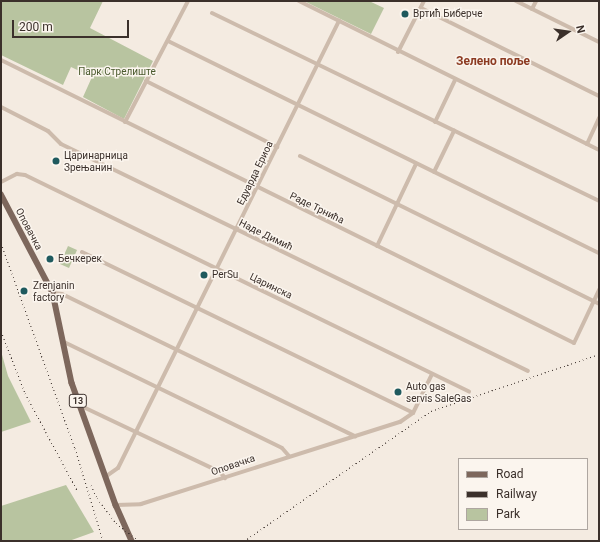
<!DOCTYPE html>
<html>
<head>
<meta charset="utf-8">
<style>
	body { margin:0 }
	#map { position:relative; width:600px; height:542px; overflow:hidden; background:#f4ebe1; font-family:Roboto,sans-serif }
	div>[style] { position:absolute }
	.green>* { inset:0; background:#b8c4a0 }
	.minor>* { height:4px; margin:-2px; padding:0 2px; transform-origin:2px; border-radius:2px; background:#cdbbac }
	.major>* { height:5.5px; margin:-2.75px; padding:0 2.75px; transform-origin:2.75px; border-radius:2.75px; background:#7d675c }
	.rail>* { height:1px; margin-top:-0.5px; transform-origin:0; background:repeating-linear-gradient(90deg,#3b302b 0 1px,transparent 0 4px) }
	.dots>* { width:11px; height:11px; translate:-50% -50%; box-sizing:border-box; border:2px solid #fbf5ee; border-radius:50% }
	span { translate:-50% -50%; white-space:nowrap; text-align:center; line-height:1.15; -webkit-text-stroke:3px #fbf5ee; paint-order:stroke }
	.shield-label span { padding:1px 3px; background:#fbf5ee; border:1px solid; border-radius:3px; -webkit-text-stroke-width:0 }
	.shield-label { font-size:9px; color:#3b302b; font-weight:700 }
	.poi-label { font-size:10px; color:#3b302b }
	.left { translate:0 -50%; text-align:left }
	.park-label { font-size:10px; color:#4a5a2e }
	.street-label { font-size:10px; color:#3b302b }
	.quarter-label { font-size:12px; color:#8c3b22; font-weight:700 }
	.frame { position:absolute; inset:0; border:2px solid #3b302b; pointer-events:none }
	.legend { position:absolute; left:458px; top:458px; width:130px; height:72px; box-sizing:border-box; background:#fbf5ee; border:1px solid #aea6a0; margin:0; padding:5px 7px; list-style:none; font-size:12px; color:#3b302b }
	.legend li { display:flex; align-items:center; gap:8px; height:20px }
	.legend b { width:20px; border:1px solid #aea6a0 }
	.north { position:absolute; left:548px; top:12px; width:40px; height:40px; -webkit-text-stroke:3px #fbf5ee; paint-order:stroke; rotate:77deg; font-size:11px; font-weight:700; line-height:16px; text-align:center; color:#3b302b }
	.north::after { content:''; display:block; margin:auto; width:14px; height:18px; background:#3b302b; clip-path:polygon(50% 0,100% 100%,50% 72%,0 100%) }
	.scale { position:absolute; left:12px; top:20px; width:117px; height:18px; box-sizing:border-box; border:2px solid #3b302b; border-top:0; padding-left:5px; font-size:12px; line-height:14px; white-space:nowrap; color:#3b302b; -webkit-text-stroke:3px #fbf5ee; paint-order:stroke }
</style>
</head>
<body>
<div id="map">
	<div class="green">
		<div style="clip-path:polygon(1px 1px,103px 1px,90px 28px,153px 61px,124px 119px,83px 97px,92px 77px,71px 67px,63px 85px,1px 55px)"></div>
		<div style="clip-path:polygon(304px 1px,369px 1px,384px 8px,371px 34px)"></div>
		<div style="clip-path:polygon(68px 246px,77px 250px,69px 268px,60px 264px)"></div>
		<div style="clip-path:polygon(1px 351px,8px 376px,31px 422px,1px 432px)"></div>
		<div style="clip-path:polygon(66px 485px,94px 532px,69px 541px,1px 541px,1px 506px)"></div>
	</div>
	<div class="minor">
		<div style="left:299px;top:1px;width:335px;rotate:26.4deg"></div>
		<div style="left:516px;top:1px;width:93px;rotate:26.3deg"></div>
		<div style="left:421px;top:8px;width:199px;rotate:26.3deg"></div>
		<div style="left:532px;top:9px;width:9px;rotate:-63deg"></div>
		<div style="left:212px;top:13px;width:430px;rotate:25.9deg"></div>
		<div style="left:168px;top:41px;width:480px;rotate:26.2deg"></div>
		<div style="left:398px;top:52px;width:57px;rotate:-63deg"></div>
		<div style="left:1px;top:60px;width:639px;rotate:26.28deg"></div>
		<div style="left:574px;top:343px;width:59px;rotate:-64.7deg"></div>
		<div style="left:146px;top:81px;width:147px;rotate:26.7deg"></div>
		<div style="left:1px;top:107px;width:53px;rotate:27.1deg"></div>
		<div style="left:48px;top:131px;width:18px;rotate:45deg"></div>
		<div style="left:61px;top:144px;width:519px;rotate:25.92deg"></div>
		<div style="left:125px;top:122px;width:136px;rotate:-62.5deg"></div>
		<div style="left:435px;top:122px;width:47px;rotate:-64.5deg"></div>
		<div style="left:587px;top:144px;width:29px;rotate:-65deg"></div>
		<div style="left:300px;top:156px;width:334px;rotate:26.3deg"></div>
		<div style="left:434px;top:172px;width:46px;rotate:-64deg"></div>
		<div style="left:1px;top:182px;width:18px;rotate:-27deg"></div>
		<div style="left:17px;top:174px;width:8px;rotate:7deg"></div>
		<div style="left:25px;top:175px;width:494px;rotate:26deg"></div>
		<div style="left:377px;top:246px;width:91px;rotate:-64.6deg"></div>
		<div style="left:82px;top:252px;width:368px;rotate:25.9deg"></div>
		<div style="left:53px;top:293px;width:9px;rotate:6deg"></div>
		<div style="left:62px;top:294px;width:326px;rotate:25.9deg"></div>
		<div style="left:64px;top:342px;width:242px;rotate:25.9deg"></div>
		<div style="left:282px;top:448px;width:11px;rotate:49deg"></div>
		<div style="left:79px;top:405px;width:156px;rotate:25.4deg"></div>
		<div style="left:220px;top:472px;width:8px;rotate:50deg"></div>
		<div style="left:105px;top:477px;width:16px;rotate:-35deg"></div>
		<div style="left:118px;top:468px;width:499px;rotate:-63.7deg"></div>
		<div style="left:116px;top:505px;width:25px;rotate:-2deg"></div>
		<div style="left:141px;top:504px;width:272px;rotate:-17.6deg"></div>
		<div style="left:400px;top:422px;width:16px;rotate:-35deg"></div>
		<div style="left:413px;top:413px;width:43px;rotate:-64deg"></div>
	</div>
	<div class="major">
		<div style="left:1px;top:194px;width:112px;rotate:62.3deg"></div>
		<div style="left:53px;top:293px;width:92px;rotate:78.1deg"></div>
		<div style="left:72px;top:383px;width:130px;rotate:70.2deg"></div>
		<div style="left:116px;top:505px;width:39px;rotate:66deg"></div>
	</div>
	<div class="rail">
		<div style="left:1px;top:243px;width:218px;rotate:70.2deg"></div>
		<div style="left:75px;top:448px;width:97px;rotate:73.2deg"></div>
		<div style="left:1px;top:331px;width:66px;rotate:68.8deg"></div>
		<div style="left:25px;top:393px;width:110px;rotate:61.8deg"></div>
		<div style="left:91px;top:485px;width:14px;rotate:65deg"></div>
		<div style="left:97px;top:498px;width:31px;rotate:53deg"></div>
		<div style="left:116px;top:523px;width:29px;rotate:38deg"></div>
		<div style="left:244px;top:541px;width:228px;rotate:-34.8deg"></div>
		<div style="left:431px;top:411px;width:177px;rotate:-18.7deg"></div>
	</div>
	<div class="dots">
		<div style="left:405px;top:14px;background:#1f5a5e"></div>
		<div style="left:56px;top:161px;background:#1f5a5e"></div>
		<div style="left:50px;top:259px;background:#1f5a5e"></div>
		<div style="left:204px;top:275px;background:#1f5a5e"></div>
		<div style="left:24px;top:291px;background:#1f5a5e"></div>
		<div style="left:398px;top:392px;background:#1f5a5e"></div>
	</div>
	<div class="shield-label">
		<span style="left:78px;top:401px">13</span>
	</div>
	<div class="poi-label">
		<span class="left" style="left:413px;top:14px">Вртић Биберче</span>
		<span class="left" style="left:64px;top:161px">Царинарница<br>Зрењанин</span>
		<span class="left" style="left:58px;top:259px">Бечкерек</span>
		<span class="left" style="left:212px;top:275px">PerSu</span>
		<span class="left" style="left:33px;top:291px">Zrenjanin<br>factory</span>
		<span class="left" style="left:406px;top:392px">Auto gas<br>servis SaleGas</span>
	</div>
	<div class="park-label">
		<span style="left:117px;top:72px">Парк Стрелиште</span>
	</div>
	<div class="street-label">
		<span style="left:255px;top:173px;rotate:-64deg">Едуарда Ериоа</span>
		<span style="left:317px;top:208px;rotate:26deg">Раде Трнића</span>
		<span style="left:29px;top:229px;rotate:62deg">Оповачка</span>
		<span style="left:266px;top:235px;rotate:26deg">Наде Димић</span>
		<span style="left:271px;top:286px;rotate:26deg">Царинска</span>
		<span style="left:233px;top:465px;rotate:-19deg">Оповачка</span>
	</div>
	<div class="quarter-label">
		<span style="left:493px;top:62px">Зелено поље</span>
	</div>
	<div class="frame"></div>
	<ul class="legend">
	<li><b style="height:5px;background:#7d675c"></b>Road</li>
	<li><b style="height:5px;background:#3b302b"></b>Railway</li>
	<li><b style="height:11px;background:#b8c4a0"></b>Park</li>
	</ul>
	<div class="north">N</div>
	<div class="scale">200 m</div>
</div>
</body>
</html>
